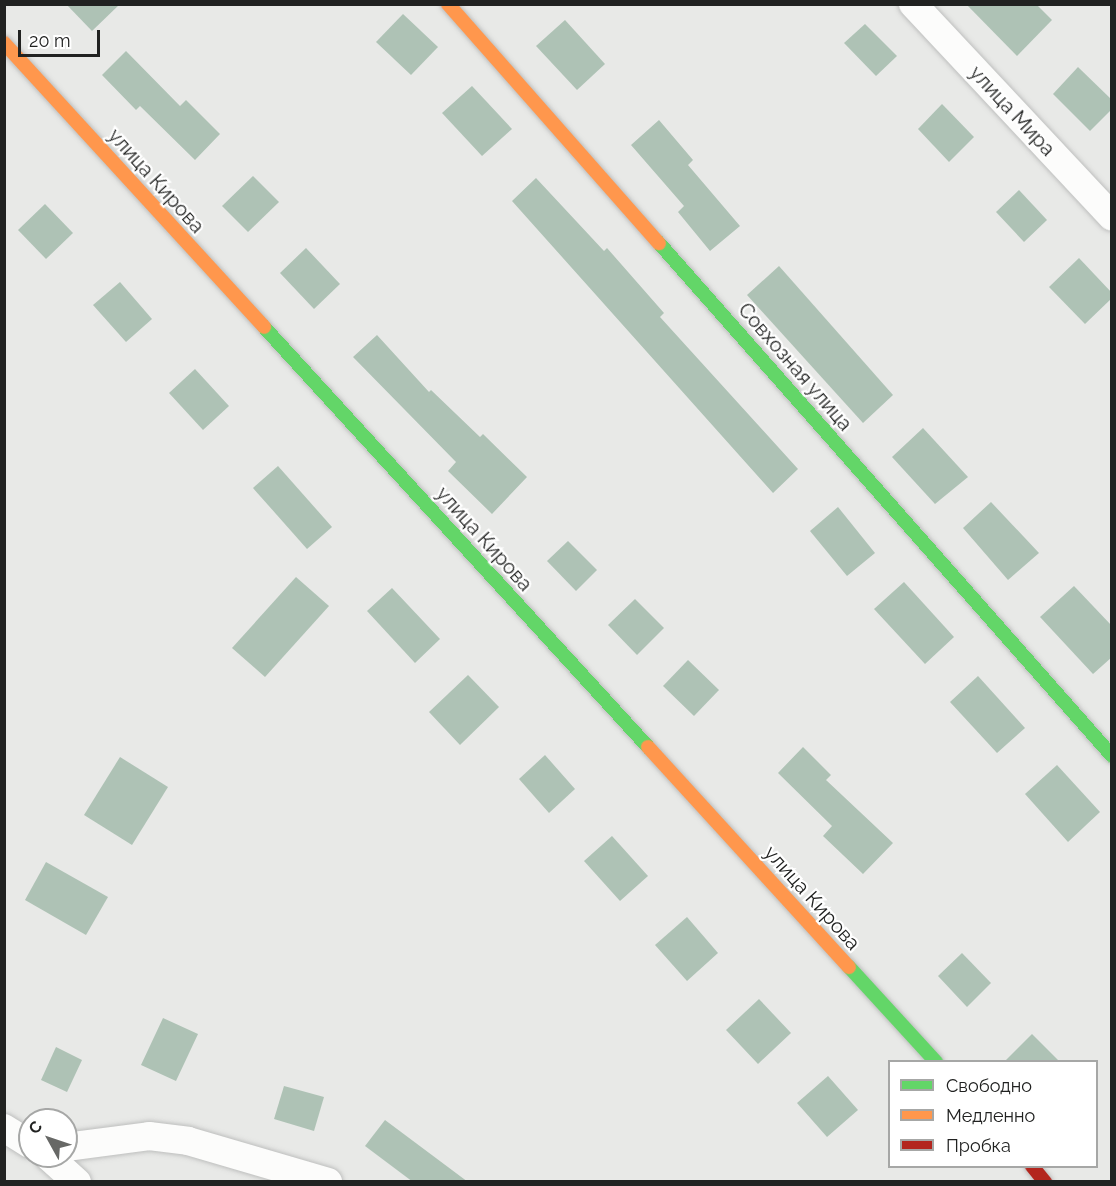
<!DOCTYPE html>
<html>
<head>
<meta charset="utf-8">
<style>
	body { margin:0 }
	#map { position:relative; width:1116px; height:1186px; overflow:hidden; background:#e8e9e7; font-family:Raleway,sans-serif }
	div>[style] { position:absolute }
	.building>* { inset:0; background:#aec2b5 }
	.roads { filter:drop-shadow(0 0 2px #bebfbe) drop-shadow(0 0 2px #bebfbe) }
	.street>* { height:28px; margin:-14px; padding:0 14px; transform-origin:14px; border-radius:14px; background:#fcfcfb }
	.fast>* { height:14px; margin:-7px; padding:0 7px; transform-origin:7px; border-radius:7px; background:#63d668 }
	.slow>* { height:14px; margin:-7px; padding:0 7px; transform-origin:7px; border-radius:7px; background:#ff974d }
	.jam>* { height:14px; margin:-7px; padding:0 7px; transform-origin:7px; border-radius:7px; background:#b3261e }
	span { translate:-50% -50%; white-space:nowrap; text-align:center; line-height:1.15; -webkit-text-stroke:4.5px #fff; paint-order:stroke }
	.street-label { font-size:20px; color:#212221 }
	.frame { position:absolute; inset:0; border:6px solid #212221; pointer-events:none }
	.legend { position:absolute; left:888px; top:1060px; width:210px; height:108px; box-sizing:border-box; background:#fff; border:2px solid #a6a7a6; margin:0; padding:8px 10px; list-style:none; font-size:18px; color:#212221 }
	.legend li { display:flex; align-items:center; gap:12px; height:30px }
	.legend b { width:30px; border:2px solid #a6a7a6 }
	.north { position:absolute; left:18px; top:1108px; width:60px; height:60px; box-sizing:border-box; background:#fff; border:2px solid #a6a7a6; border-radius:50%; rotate:310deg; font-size:16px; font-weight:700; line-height:24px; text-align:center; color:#212221 }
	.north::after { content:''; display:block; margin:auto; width:21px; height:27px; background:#676866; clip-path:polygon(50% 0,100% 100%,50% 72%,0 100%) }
	.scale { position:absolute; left:18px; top:30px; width:82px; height:27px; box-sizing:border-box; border:3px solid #212221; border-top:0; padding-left:8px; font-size:18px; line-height:21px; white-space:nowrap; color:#212221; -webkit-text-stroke:4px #fff; paint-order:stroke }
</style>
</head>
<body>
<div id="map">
	<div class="building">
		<div style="clip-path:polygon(66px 4px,120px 4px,92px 31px)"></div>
		<div style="clip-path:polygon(966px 4px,1036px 4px,1052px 20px,1017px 56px)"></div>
		<div style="clip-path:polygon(403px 14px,438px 47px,411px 75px,376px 42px)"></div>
		<div style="clip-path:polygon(565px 20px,605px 64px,577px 90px,536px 46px)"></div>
		<div style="clip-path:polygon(865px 24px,897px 56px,876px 76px,844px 43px)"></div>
		<div style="clip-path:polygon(126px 51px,180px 106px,186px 100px,220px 134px,195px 160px,140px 106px,136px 110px,102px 75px)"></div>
		<div style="clip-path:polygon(1078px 67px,1112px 100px,1112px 109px,1090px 131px,1053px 94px)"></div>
		<div style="clip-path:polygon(472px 86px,512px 129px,482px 156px,442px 113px)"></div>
		<div style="clip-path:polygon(942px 104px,974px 137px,949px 162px,918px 129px)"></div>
		<div style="clip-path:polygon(659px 120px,693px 160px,688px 165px,740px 226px,710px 251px,678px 212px,684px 206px,631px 145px)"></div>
		<div style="clip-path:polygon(253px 176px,279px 202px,248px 232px,222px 206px)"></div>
		<div style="clip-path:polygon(536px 178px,604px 251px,607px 248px,664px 313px,660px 317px,798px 469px,773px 493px,512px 201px)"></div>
		<div style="clip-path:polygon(1019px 190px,1047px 220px,1024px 242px,996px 212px)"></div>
		<div style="clip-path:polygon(45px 204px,73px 233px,46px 259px,18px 230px)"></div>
		<div style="clip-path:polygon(306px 248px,340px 284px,314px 309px,280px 273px)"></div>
		<div style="clip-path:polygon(1079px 258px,1112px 293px,1112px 298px,1085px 324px,1049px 287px)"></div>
		<div style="clip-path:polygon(779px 266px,893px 395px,863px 423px,747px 295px)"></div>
		<div style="clip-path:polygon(120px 282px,152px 319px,126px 342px,93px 305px)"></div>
		<div style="clip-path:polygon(377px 335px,429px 392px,431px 390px,480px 437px,483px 434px,527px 477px,492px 514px,448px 471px,456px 462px,353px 357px)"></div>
		<div style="clip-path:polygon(195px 369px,229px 406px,203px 430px,169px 393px)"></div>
		<div style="clip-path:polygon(923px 428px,968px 477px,935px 504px,892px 457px)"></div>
		<div style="clip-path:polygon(278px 466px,332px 527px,307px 549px,253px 488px)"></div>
		<div style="clip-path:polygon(991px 502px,1039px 553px,1008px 580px,963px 528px)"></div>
		<div style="clip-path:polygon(838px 507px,875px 553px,847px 576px,810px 531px)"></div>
		<div style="clip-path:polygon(568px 541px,597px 570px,576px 591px,547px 561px)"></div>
		<div style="clip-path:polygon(296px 577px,329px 606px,265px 677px,232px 648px)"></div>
		<div style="clip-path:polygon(904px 582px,954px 637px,925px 664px,874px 609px)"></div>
		<div style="clip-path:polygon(1074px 586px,1112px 626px,1112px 657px,1093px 674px,1040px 617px)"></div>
		<div style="clip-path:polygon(392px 588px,440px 639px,415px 663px,367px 611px)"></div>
		<div style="clip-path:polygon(635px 599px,664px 628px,637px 655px,608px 625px)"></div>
		<div style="clip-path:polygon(688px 660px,719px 690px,694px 716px,663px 686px)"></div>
		<div style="clip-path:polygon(468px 675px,499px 707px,460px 745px,429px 712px)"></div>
		<div style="clip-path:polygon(978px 676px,1025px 728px,997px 753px,950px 702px)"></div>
		<div style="clip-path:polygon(803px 747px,831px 775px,826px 780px,893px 843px,863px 874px,823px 836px,832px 826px,778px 773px)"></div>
		<div style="clip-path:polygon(545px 755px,575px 789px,549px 813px,519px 779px)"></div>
		<div style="clip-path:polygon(120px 757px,168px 787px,132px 845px,84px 815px)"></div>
		<div style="clip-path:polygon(1057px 765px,1100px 812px,1068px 842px,1025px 794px)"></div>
		<div style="clip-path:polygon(612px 836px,648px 876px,620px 901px,584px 861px)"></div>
		<div style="clip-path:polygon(46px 862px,108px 897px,86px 935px,25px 900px)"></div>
		<div style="clip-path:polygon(687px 917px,718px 953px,687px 981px,655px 945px)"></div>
		<div style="clip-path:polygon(962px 953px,991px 983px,967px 1007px,938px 976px)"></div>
		<div style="clip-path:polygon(759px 999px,791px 1033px,758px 1064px,726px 1030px)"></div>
		<div style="clip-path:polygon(163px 1018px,198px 1034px,176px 1081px,141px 1065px)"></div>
		<div style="clip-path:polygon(1032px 1034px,1060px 1062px,1004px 1062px)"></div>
		<div style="clip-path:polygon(56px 1047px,82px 1060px,67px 1092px,41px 1080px)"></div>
		<div style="clip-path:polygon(828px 1076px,858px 1110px,827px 1137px,797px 1103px)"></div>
		<div style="clip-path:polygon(284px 1086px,324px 1097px,314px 1131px,274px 1119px)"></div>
		<div style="clip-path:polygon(385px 1120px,468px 1182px,413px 1182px,365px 1146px)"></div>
	</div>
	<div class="roads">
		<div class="street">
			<div style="left:913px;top:4px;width:291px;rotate:46.9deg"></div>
			<div style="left:4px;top:1128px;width:31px;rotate:32deg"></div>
			<div style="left:66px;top:1147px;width:84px;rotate:-7.5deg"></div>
			<div style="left:149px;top:1136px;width:39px;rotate:7deg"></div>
			<div style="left:188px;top:1141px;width:146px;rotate:16.3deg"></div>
			<div style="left:48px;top:1156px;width:39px;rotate:42deg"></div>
		</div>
		<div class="fast">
			<div style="left:659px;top:243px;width:684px;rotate:48.55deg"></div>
			<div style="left:264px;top:327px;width:569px;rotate:47.56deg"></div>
			<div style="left:849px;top:967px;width:129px;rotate:47.5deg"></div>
		</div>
		<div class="slow">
			<div style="left:448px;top:4px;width:319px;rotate:48.6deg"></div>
			<div style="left:4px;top:43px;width:385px;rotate:47.5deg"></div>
			<div style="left:648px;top:747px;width:298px;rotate:47.6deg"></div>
		</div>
		<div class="jam">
			<div style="left:1032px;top:1166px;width:21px;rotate:51deg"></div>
		</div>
	</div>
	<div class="street-label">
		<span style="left:1012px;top:111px;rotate:47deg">улица Мира</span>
		<span style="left:156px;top:181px;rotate:48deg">улица Кирова</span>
		<span style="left:795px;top:367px;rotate:49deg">Совхозная улица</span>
		<span style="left:484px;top:539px;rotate:48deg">улица Кирова</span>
		<span style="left:812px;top:898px;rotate:48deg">улица Кирова</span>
	</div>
	<div class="frame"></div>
	<ul class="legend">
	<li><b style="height:8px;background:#63d668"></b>Свободно</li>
	<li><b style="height:8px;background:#ff974d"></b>Медленно</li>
	<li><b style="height:8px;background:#b3261e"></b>Пробка</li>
	</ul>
	<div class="north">С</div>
	<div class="scale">20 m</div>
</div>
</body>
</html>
